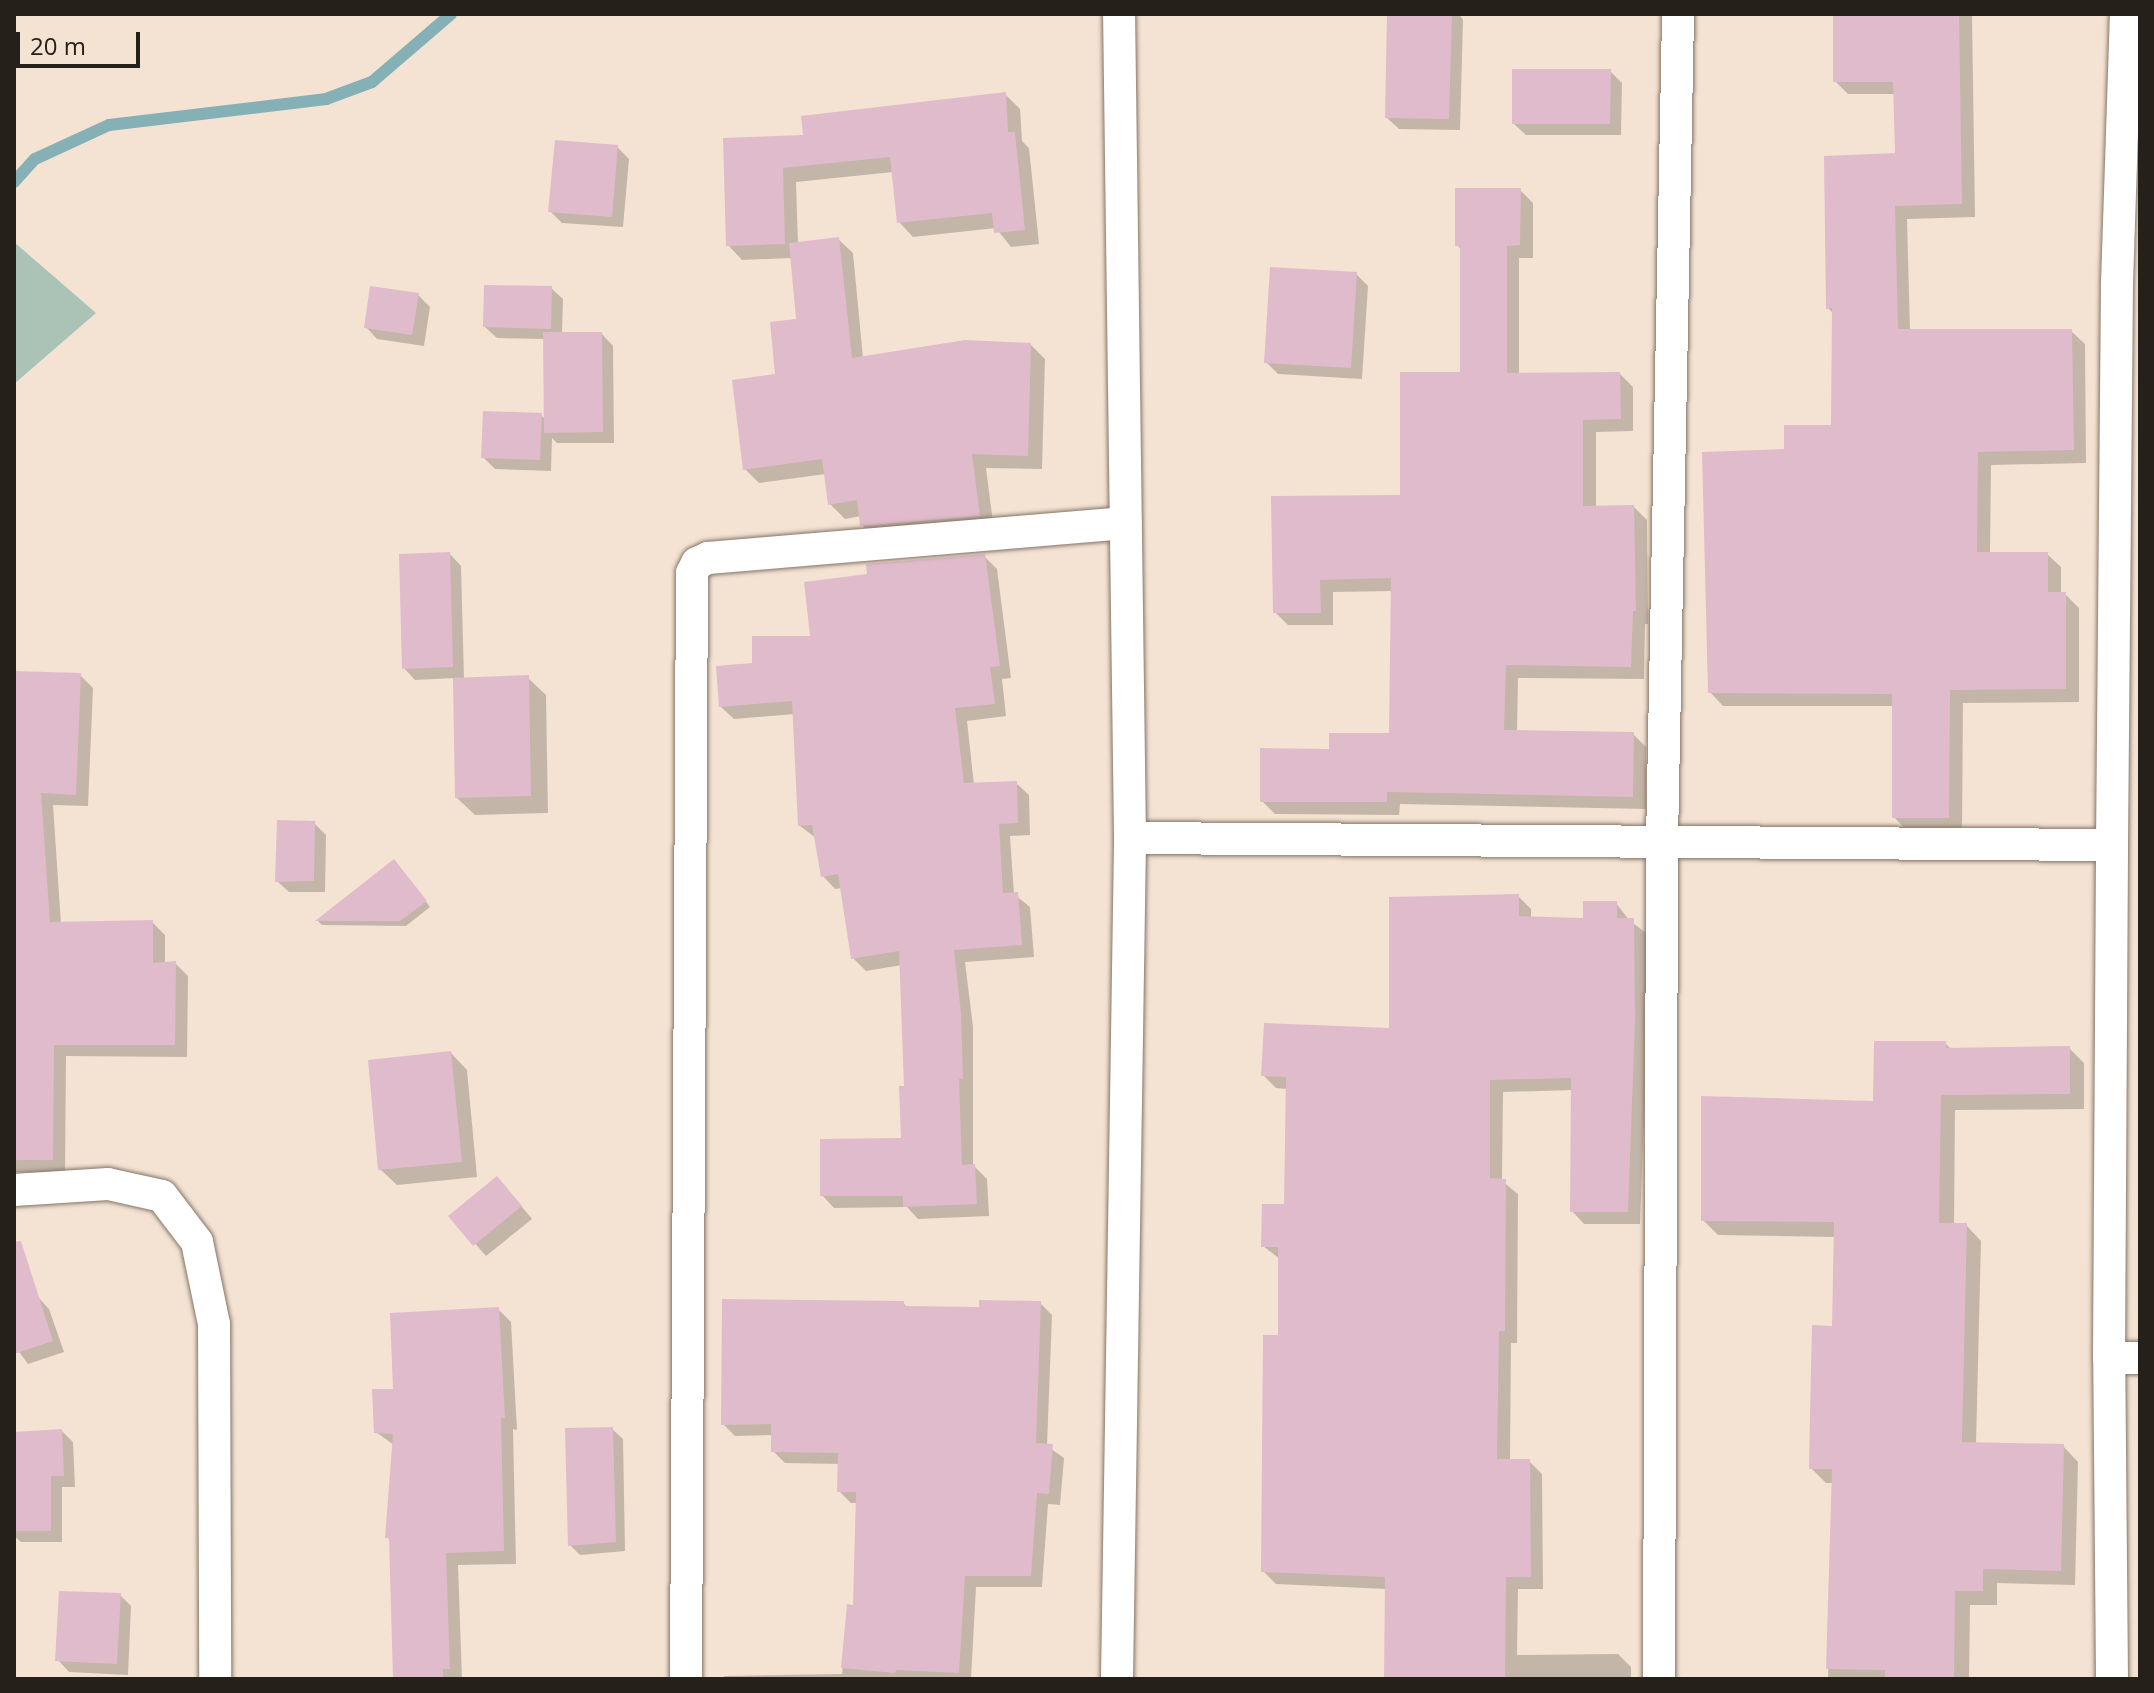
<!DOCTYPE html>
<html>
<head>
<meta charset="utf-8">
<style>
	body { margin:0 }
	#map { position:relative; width:2154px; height:1693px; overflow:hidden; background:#f4e3d3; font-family:"Open Sans",sans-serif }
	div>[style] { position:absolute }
	.green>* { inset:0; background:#abc2b6 }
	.shadow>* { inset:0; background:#0003 }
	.stream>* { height:12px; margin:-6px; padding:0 6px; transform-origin:6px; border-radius:6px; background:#85b0b6 }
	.building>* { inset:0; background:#e0bbcc }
	.roads { filter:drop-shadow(0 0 2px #847567) drop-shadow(0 0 2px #847567) }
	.street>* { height:32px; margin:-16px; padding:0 16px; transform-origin:16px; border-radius:16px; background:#fff }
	span { translate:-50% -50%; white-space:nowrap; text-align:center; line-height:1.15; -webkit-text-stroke:8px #f4e3d3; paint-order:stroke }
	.frame { position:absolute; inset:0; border:16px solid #26201a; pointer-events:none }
	.scale { position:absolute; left:16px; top:32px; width:124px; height:36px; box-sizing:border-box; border:4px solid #26201a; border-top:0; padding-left:10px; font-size:24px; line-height:28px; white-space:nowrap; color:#26201a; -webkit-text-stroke:6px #f4e3d3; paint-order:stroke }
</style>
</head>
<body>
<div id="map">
	<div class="green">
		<div style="clip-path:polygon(14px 242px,96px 313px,14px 384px)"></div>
	</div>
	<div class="shadow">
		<div style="clip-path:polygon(1390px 14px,1459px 14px,1463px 20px,1460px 130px,1399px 129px,1387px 118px)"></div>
		<div style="clip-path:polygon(1575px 14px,1626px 14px,1577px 16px)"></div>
		<div style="clip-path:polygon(1835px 14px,1972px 14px,1975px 217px,1907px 219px,1910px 331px,2071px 331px,2085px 344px,2086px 463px,1991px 465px,1990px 554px,2047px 554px,2061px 567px,2061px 594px,2065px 594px,2079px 608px,2079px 702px,1963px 703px,1962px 830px,1907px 831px,1894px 817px,1894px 706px,1723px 706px,1710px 692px,1786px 451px,1833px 427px,1833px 313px,1828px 308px,1897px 154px,1896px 94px,1848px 94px,1835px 81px)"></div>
		<div style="clip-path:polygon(1610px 71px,1622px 83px,1621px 135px,1526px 135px,1514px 124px)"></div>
		<div style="clip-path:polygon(1005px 94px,1020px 109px,1022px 141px,1029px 148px,1039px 244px,1011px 247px,996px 228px,913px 237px,899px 222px,893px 172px,796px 182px,798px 244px,838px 239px,853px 253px,863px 358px,1030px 344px,1045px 359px,1042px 469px,986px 468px,994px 530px,877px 540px,862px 525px,861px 516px,845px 519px,830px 504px,826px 474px,759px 483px,745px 469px,798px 321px,792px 258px,742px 260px,728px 245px,805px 137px)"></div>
		<div style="clip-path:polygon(617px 147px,629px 159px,623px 227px,562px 223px,550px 211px)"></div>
		<div style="clip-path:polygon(1520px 190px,1533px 203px,1533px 258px,1519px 258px,1519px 375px,1620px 374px,1633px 387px,1633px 431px,1596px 432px,1596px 508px,1634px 507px,1647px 520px,1648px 624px,1645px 624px,1644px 679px,1518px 678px,1517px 732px,1633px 734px,1646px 747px,1646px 809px,1400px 804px,1399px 815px,1275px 814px,1262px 801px,1331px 751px,1391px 735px,1392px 591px,1333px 592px,1333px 625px,1288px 625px,1275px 612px,1402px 497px,1462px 374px,1462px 250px,1457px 245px)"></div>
		<div style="clip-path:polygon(1356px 274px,1368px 286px,1362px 379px,1278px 374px,1266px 362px)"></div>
		<div style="clip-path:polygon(551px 288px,563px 299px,562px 334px,602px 334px,613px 346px,614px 443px,557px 443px,552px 438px,551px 471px,495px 469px,483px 457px,541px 415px,546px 420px,545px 339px,497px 338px,485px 327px)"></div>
		<div style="clip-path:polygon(418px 295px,430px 307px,424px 346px,377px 339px,366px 327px)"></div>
		<div style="clip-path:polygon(450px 554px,461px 566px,464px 679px,528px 678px,546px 695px,548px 813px,475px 815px,457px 798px,455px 678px,415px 680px,404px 668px)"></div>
		<div style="clip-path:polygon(984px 556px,997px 569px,1011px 678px,1002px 679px,1006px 716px,967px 721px,974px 785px,1016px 783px,1029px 795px,1030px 835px,1010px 836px,1014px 894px,1030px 907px,1034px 957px,965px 962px,973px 1027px,973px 1165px,987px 1179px,989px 1216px,918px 1219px,907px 1207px,834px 1208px,822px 1195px,903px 1140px,906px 1087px,902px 965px,866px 971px,853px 958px,842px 888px,835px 889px,823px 876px,816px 838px,800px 826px,795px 714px,734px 719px,721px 707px,754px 665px)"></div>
		<div style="clip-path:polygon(14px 673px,80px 675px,93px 688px,88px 806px,53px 805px,61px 924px,152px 922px,165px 935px,165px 964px,175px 963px,188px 976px,187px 1057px,66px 1056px,65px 1172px,14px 1172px)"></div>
		<div style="clip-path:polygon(314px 823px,326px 835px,325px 892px,289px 892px,277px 881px)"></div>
		<div style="clip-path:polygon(399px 867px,430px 907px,406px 926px,322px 925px,318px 921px)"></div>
		<div style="clip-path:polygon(1518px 896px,1531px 909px,1531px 918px,1585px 920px,1616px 903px,1629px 920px,1646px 933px,1647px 1035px,1640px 1224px,1584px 1224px,1572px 1211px,1573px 1090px,1503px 1092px,1502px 1181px,1518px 1194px,1517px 1343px,1511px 1343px,1510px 1461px,1529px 1461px,1542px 1474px,1543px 1589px,1518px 1589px,1517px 1655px,1618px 1654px,1631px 1667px,1631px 1679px,1386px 1679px,1387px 1589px,1276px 1584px,1263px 1571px,1280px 1337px,1280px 1259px,1263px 1246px,1286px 1206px,1287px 1089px,1276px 1088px,1263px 1075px,1391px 1030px)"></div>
		<div style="clip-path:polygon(1945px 1043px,1952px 1050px,2069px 1048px,2084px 1063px,2084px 1109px,1955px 1110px,1954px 1225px,1966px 1225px,1981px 1241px,1976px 1445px,2063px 1446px,2078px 1462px,2075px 1585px,1997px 1583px,1997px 1605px,1970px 1605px,1969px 1679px,1828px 1679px,1834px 1483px,1826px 1483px,1811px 1468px,1834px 1328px,1836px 1237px,1718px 1235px,1703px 1220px,1875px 1103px)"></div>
		<div style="clip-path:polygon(451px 1053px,467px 1070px,477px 1177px,397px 1185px,380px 1169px)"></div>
		<div style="clip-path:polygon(508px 1190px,532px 1219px,486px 1256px,451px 1216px)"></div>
		<div style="clip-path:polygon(38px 1297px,49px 1309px,64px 1352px,28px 1364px,14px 1345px,14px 1305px)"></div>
		<div style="clip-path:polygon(903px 1303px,908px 1308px,981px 1309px,1040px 1303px,1052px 1315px,1047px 1446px,1064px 1458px,1060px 1505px,1048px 1504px,1042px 1587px,976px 1587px,971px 1679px,724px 1679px,724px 1676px,842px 1674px,849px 1606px,855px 1607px,857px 1503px,851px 1503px,839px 1491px,840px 1464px,785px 1463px,773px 1451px,773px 1435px,735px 1436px,723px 1424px)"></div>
		<div style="clip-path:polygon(498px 1309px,511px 1322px,517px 1430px,513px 1429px,516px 1564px,458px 1565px,462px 1679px,395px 1679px,391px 1541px,387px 1537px,394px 1445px,376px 1432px,395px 1390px)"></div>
		<div style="clip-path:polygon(612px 1429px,623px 1439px,625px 1551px,580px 1555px,570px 1545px)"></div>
		<div style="clip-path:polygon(62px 1431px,73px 1442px,75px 1487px,62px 1487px,62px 1542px,21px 1542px,14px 1536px,14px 1434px)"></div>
		<div style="clip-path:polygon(120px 1595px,131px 1606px,128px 1675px,69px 1672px,58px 1660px)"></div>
	</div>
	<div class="stream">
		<div style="left:14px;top:182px;width:31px;rotate:-48deg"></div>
		<div style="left:35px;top:159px;width:81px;rotate:-24.7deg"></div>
		<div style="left:109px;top:125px;width:219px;rotate:-6.8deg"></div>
		<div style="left:326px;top:99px;width:49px;rotate:-20.3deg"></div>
		<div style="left:372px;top:82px;width:104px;rotate:-40.7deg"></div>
	</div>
	<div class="building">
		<div style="clip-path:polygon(1387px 14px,1452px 14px,1449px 119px,1385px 118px)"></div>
		<div style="clip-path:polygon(1833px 14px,1959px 14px,1962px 204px,1895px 206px,1898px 329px,2072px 329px,2074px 450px,1978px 452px,1977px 552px,2048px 552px,2048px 592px,2066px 592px,2066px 689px,1950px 690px,1949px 818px,1892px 818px,1892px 694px,1708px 693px,1702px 452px,1784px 449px,1784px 425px,1831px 425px,1832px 308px,1826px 309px,1824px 156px,1895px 153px,1893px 82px,1833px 82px)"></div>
		<div style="clip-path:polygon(1512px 69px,1611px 69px,1610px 124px,1512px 124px)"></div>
		<div style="clip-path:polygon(1006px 92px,1008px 132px,1015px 132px,1025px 230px,994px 233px,992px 213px,897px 223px,890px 157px,783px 168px,785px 244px,726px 246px,723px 138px,803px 135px,801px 116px)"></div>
		<div style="clip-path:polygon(555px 140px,618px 145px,612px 217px,548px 212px)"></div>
		<div style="clip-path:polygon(1455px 188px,1521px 188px,1520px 245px,1507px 246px,1507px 373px,1620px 372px,1621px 419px,1583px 420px,1583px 506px,1634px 505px,1636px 611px,1633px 611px,1631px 667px,1506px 665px,1504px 730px,1634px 732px,1633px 797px,1387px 792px,1387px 802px,1260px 802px,1260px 748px,1329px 749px,1329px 733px,1389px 733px,1391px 578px,1320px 580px,1321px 613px,1273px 613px,1271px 496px,1400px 495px,1400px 372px,1460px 372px,1460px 246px,1455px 246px)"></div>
		<div style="clip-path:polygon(839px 237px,852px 358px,965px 340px,1031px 343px,1028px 456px,972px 454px,980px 516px,860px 526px,857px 500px,828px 505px,822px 459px,743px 470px,732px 380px,775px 374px,770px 322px,796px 319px,789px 243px)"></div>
		<div style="clip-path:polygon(1270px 267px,1357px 272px,1351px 368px,1264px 363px)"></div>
		<div style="clip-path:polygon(484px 285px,552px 286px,551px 329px,483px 327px)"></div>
		<div style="clip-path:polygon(370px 286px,419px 293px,412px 335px,364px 328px)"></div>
		<div style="clip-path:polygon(543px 332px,602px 332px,603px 432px,544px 433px)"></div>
		<div style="clip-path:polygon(483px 411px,542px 413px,540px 460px,481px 458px)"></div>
		<div style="clip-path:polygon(450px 552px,453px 667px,402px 669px,399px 554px)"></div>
		<div style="clip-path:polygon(985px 554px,1000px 666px,990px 667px,995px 704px,955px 708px,964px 783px,1017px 781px,1018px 823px,999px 824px,1003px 893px,1018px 892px,1022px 945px,954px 950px,961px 1013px,963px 1079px,959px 1079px,962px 1165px,975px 1164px,977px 1204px,903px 1207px,903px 1196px,820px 1196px,820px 1139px,901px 1138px,899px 1086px,904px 1086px,899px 951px,851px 959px,838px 874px,821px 877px,812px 825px,798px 826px,792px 701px,719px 707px,716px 666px,752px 663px,752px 636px,810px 636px,804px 582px,867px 574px,866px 564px)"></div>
		<div style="clip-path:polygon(14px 671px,81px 673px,76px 795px,41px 793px,50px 922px,153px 920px,153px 963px,176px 961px,175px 1045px,54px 1045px,53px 1160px,14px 1160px)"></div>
		<div style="clip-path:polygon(529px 675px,531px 796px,455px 798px,453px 678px)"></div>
		<div style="clip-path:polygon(277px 820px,315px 821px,314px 881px,275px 882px)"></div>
		<div style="clip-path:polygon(394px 859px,427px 901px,400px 921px,315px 921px)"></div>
		<div style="clip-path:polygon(1519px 894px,1519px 916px,1583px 918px,1583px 901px,1617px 901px,1617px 918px,1634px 918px,1635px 1021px,1628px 1212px,1570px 1212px,1571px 1078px,1490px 1080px,1490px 1178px,1506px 1179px,1505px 1331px,1499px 1331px,1497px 1459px,1530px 1459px,1531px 1577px,1506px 1577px,1505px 1679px,1384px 1679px,1385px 1577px,1261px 1572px,1263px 1335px,1278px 1335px,1278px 1247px,1261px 1247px,1262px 1204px,1284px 1204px,1286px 1077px,1261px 1076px,1264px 1023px,1389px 1028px,1389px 897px)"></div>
		<div style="clip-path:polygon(1874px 1041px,1946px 1041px,1946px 1048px,2070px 1046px,2070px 1094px,1941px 1095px,1939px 1223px,1967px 1223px,1962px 1442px,2064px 1444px,2061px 1571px,1983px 1569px,1983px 1591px,1955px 1591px,1954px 1679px,1885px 1679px,1885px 1670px,1826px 1669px,1832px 1469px,1809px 1469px,1810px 1414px,1812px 1325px,1832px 1326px,1834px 1222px,1701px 1221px,1701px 1096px,1873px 1101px)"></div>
		<div style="clip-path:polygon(451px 1051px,462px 1162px,378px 1170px,368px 1060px)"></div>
		<div style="clip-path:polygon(497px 1176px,522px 1206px,473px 1246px,448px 1216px)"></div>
		<div style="clip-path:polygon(21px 1241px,53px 1341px,14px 1354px,14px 1242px)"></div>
		<div style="clip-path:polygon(722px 1299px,904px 1301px,904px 1306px,979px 1307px,979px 1300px,1041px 1301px,1036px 1443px,1053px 1444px,1049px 1494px,1037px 1493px,1031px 1576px,965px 1576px,959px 1673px,896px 1670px,895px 1673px,841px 1668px,847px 1604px,853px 1605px,856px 1492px,837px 1492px,838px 1453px,771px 1452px,771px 1424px,721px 1425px)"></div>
		<div style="clip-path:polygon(499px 1307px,505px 1418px,501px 1418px,504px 1551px,446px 1553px,450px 1669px,443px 1669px,443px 1679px,393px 1679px,389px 1538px,385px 1538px,393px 1434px,374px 1433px,372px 1389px,393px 1389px,390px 1313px)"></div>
		<div style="clip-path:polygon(613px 1427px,616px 1542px,568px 1546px,565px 1428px)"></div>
		<div style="clip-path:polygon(62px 1429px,64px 1476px,51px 1476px,51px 1531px,14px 1531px,14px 1432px)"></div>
		<div style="clip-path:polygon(59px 1591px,121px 1593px,117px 1664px,55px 1661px)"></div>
	</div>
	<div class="roads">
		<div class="street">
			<div style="left:1130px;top:838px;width:982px;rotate:0.41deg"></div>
			<div style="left:14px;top:1190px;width:94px;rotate:-3.7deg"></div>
			<div style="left:108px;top:1184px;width:55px;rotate:12.5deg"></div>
			<div style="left:162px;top:1196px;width:58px;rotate:52.7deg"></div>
			<div style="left:197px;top:1242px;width:84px;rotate:78.3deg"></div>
			<div style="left:214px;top:1324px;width:355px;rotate:89.8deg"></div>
			<div style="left:2109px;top:1358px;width:31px"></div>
			<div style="left:686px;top:1679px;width:1106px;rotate:-89.69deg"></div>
			<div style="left:692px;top:573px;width:11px;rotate:-63deg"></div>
			<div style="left:697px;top:563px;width:12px;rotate:-24deg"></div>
			<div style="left:708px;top:558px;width:419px;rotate:-4.8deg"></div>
			<div style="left:1117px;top:1679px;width:841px;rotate:-89.11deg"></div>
			<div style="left:1130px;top:838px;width:824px;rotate:-90.76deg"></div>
			<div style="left:1659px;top:1679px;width:837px;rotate:-89.79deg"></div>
			<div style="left:1662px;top:842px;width:828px;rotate:-88.89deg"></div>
			<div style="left:2112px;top:1679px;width:321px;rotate:-90.5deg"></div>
			<div style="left:2109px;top:1358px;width:513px;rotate:-89.66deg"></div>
			<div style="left:2112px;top:845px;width:562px;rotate:-89.49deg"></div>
			<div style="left:2117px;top:283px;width:269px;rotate:-88.1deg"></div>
		</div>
	</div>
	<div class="frame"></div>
	<div class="scale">20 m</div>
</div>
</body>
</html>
